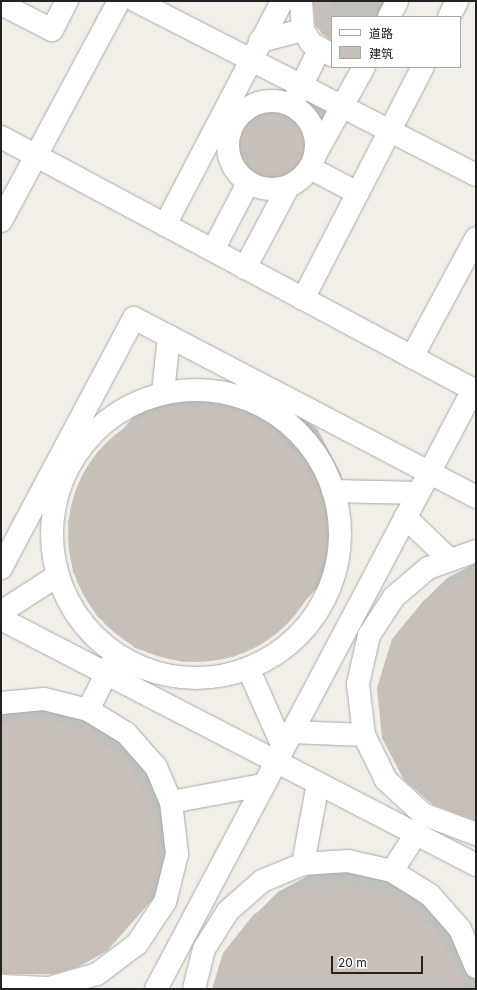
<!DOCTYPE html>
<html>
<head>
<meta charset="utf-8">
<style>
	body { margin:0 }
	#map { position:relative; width:477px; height:990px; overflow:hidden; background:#f2efe9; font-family:Inter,"Noto Sans SC",sans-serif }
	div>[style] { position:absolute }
	.shadow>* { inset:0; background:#0003 }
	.building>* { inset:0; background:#c7bfb8 }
	.round { border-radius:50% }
	.roads { filter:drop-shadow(0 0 1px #a9a9a9) drop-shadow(0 0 1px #a9a9a9) }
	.street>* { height:22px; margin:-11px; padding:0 11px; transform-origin:11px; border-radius:11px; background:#fff }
	.street>.ring { margin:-11px; padding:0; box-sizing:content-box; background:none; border:22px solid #fff; border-radius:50% }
	span { translate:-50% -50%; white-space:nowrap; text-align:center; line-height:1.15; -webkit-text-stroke:4px #fff; paint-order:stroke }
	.frame { position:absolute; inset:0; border:2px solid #222; pointer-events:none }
	.legend { position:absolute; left:331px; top:16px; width:130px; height:52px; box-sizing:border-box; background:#fff; border:1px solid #a7a7a7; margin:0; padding:5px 7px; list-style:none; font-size:12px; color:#222 }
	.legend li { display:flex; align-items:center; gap:8px; height:20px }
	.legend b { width:20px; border:1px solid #a7a7a7 }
	.scale { position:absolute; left:331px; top:956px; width:92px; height:18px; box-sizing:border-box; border:2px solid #222; border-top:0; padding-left:5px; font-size:12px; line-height:14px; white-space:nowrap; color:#222; -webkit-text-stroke:3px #fff; paint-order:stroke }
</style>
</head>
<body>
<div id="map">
	<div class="shadow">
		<div style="clip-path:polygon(312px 1px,396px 1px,392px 17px,332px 17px,332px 41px,321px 33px)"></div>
		<div style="clip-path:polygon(286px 88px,322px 101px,329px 117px,318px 155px,299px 174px,284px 175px,274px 185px,243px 120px,262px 101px)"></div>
		<div style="clip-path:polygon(231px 384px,279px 398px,318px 430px,341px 474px,346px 524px,331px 572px,277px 633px,233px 657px,183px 662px,135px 648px,97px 616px,73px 572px,68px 522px,83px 474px,137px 413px,181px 389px)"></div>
		<div style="clip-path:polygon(476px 563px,476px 821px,424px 601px,447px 578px)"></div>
		<div style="clip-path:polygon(65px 698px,113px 712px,152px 744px,175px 788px,165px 886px,106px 950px,1px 972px,1px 710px)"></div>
		<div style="clip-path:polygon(322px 868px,420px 878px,458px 909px,476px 942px,476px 989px,213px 989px,255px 915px,278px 892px)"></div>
	</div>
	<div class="building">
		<div style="clip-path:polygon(314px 1px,332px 1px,332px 41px,315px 26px)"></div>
		<div style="clip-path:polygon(266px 107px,293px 111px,303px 120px,311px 137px,299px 163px,300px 175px,282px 176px,274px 186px,260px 184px,253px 172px,241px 171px,232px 146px,242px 120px)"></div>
		<div class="round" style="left:68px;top:406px;width:256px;height:256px"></div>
		<div style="clip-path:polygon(476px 572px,476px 821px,432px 804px,404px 780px,382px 738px,377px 688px,392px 639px,424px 600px)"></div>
		<div style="clip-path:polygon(42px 719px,91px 734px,130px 766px,153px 810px,159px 860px,144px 909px,107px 951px,78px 967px,53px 974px,5px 974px,1px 973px,1px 723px)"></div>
		<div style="clip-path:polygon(349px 885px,398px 899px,436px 931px,468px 989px,212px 989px,223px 953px,254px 914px,299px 890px)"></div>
	</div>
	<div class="roads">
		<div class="street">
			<div style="left:136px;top:1px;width:382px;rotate:27.1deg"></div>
			<div style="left:301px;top:1px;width:29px;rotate:86deg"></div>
			<div style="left:303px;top:30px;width:15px;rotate:58deg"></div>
			<div style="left:311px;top:43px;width:24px;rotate:30deg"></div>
			<div style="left:1px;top:4px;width:57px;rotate:27deg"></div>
			<div style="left:52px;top:30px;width:33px;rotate:-63deg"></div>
			<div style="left:389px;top:17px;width:18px;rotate:-63deg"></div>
			<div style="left:449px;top:17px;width:18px;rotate:-63deg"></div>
			<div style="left:260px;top:41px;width:44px;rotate:-14.3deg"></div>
			<div style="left:295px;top:99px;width:55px;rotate:-63.9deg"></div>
			<div class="ring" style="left:228px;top:101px;width:66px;height:66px"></div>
			<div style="left:1px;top:137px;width:539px;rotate:28.14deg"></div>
			<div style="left:315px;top:155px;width:101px;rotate:-60.9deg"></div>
			<div style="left:310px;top:168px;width:54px;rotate:27.5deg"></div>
			<div style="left:1px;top:221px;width:250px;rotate:-61.8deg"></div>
			<div style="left:165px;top:225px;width:253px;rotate:-62.4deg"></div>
			<div style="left:213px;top:250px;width:76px;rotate:-62.4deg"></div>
			<div style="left:245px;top:268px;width:92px;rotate:-62deg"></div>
			<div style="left:303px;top:299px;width:261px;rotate:-62.7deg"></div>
			<div style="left:412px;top:357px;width:135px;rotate:-61.7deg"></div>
			<div class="ring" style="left:52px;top:390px;width:266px;height:266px"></div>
			<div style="left:163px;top:393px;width:57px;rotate:-84deg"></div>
			<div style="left:333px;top:491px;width:85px;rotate:1.3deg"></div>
			<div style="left:405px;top:517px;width:62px;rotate:43.7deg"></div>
			<div style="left:476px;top:551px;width:51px;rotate:160.5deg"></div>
			<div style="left:428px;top:568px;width:45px;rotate:139.5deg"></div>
			<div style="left:394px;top:597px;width:45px;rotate:123.3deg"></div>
			<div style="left:369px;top:635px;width:50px;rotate:102.7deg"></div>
			<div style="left:358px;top:684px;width:51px;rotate:83.3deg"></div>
			<div style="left:364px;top:735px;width:50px;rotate:63.9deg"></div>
			<div style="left:386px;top:780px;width:50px;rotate:42.6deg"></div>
			<div style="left:423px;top:814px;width:57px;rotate:20.7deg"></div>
			<div style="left:1px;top:568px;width:283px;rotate:-62deg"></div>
			<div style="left:134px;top:318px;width:386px;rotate:27.6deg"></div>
			<div style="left:1px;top:612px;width:67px;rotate:-32.7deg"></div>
			<div style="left:1px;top:619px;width:535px;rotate:27.38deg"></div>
			<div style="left:248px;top:668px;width:86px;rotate:66.1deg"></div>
			<div style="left:1px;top:703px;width:43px;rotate:-5.3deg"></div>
			<div style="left:44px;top:699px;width:45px;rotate:14deg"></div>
			<div style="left:88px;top:710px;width:44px;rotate:31.2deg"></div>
			<div style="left:126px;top:733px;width:45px;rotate:48.6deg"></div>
			<div style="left:156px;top:767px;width:38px;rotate:67deg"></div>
			<div style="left:171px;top:802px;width:52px;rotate:83.4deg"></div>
			<div style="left:177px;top:854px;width:49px;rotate:104deg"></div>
			<div style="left:165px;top:902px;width:50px;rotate:123.7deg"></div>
			<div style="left:137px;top:944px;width:50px;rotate:143.1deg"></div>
			<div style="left:97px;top:974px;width:50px;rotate:163.7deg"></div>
			<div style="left:49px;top:988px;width:48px;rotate:-177.6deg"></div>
			<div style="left:88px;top:710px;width:55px;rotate:-63deg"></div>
			<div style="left:291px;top:732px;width:73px;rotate:2.4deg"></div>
			<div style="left:171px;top:802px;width:94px;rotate:-10.5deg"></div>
			<div style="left:303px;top:864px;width:82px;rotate:-79.5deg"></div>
			<div style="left:392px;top:871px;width:44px;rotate:-57deg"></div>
			<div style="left:156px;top:989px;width:678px;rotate:-62.11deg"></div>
			<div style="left:194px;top:989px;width:41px;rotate:-76deg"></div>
			<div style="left:204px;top:949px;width:45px;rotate:-57.7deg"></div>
			<div style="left:228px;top:911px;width:45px;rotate:-41.4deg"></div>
			<div style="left:262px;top:881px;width:44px;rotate:-22.5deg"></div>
			<div style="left:303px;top:864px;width:45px;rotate:-3.8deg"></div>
			<div style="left:348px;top:861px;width:45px;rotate:12.8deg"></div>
			<div style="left:392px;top:871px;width:45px;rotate:32.3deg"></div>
			<div style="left:430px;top:895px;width:45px;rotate:48.6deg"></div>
			<div style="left:460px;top:929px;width:41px;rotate:67.2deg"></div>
		</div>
	</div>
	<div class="frame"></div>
	<ul class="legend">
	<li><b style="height:5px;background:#fff"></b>道路</li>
	<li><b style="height:11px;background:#c7bfb8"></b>建筑</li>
	</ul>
	<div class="scale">20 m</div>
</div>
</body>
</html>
